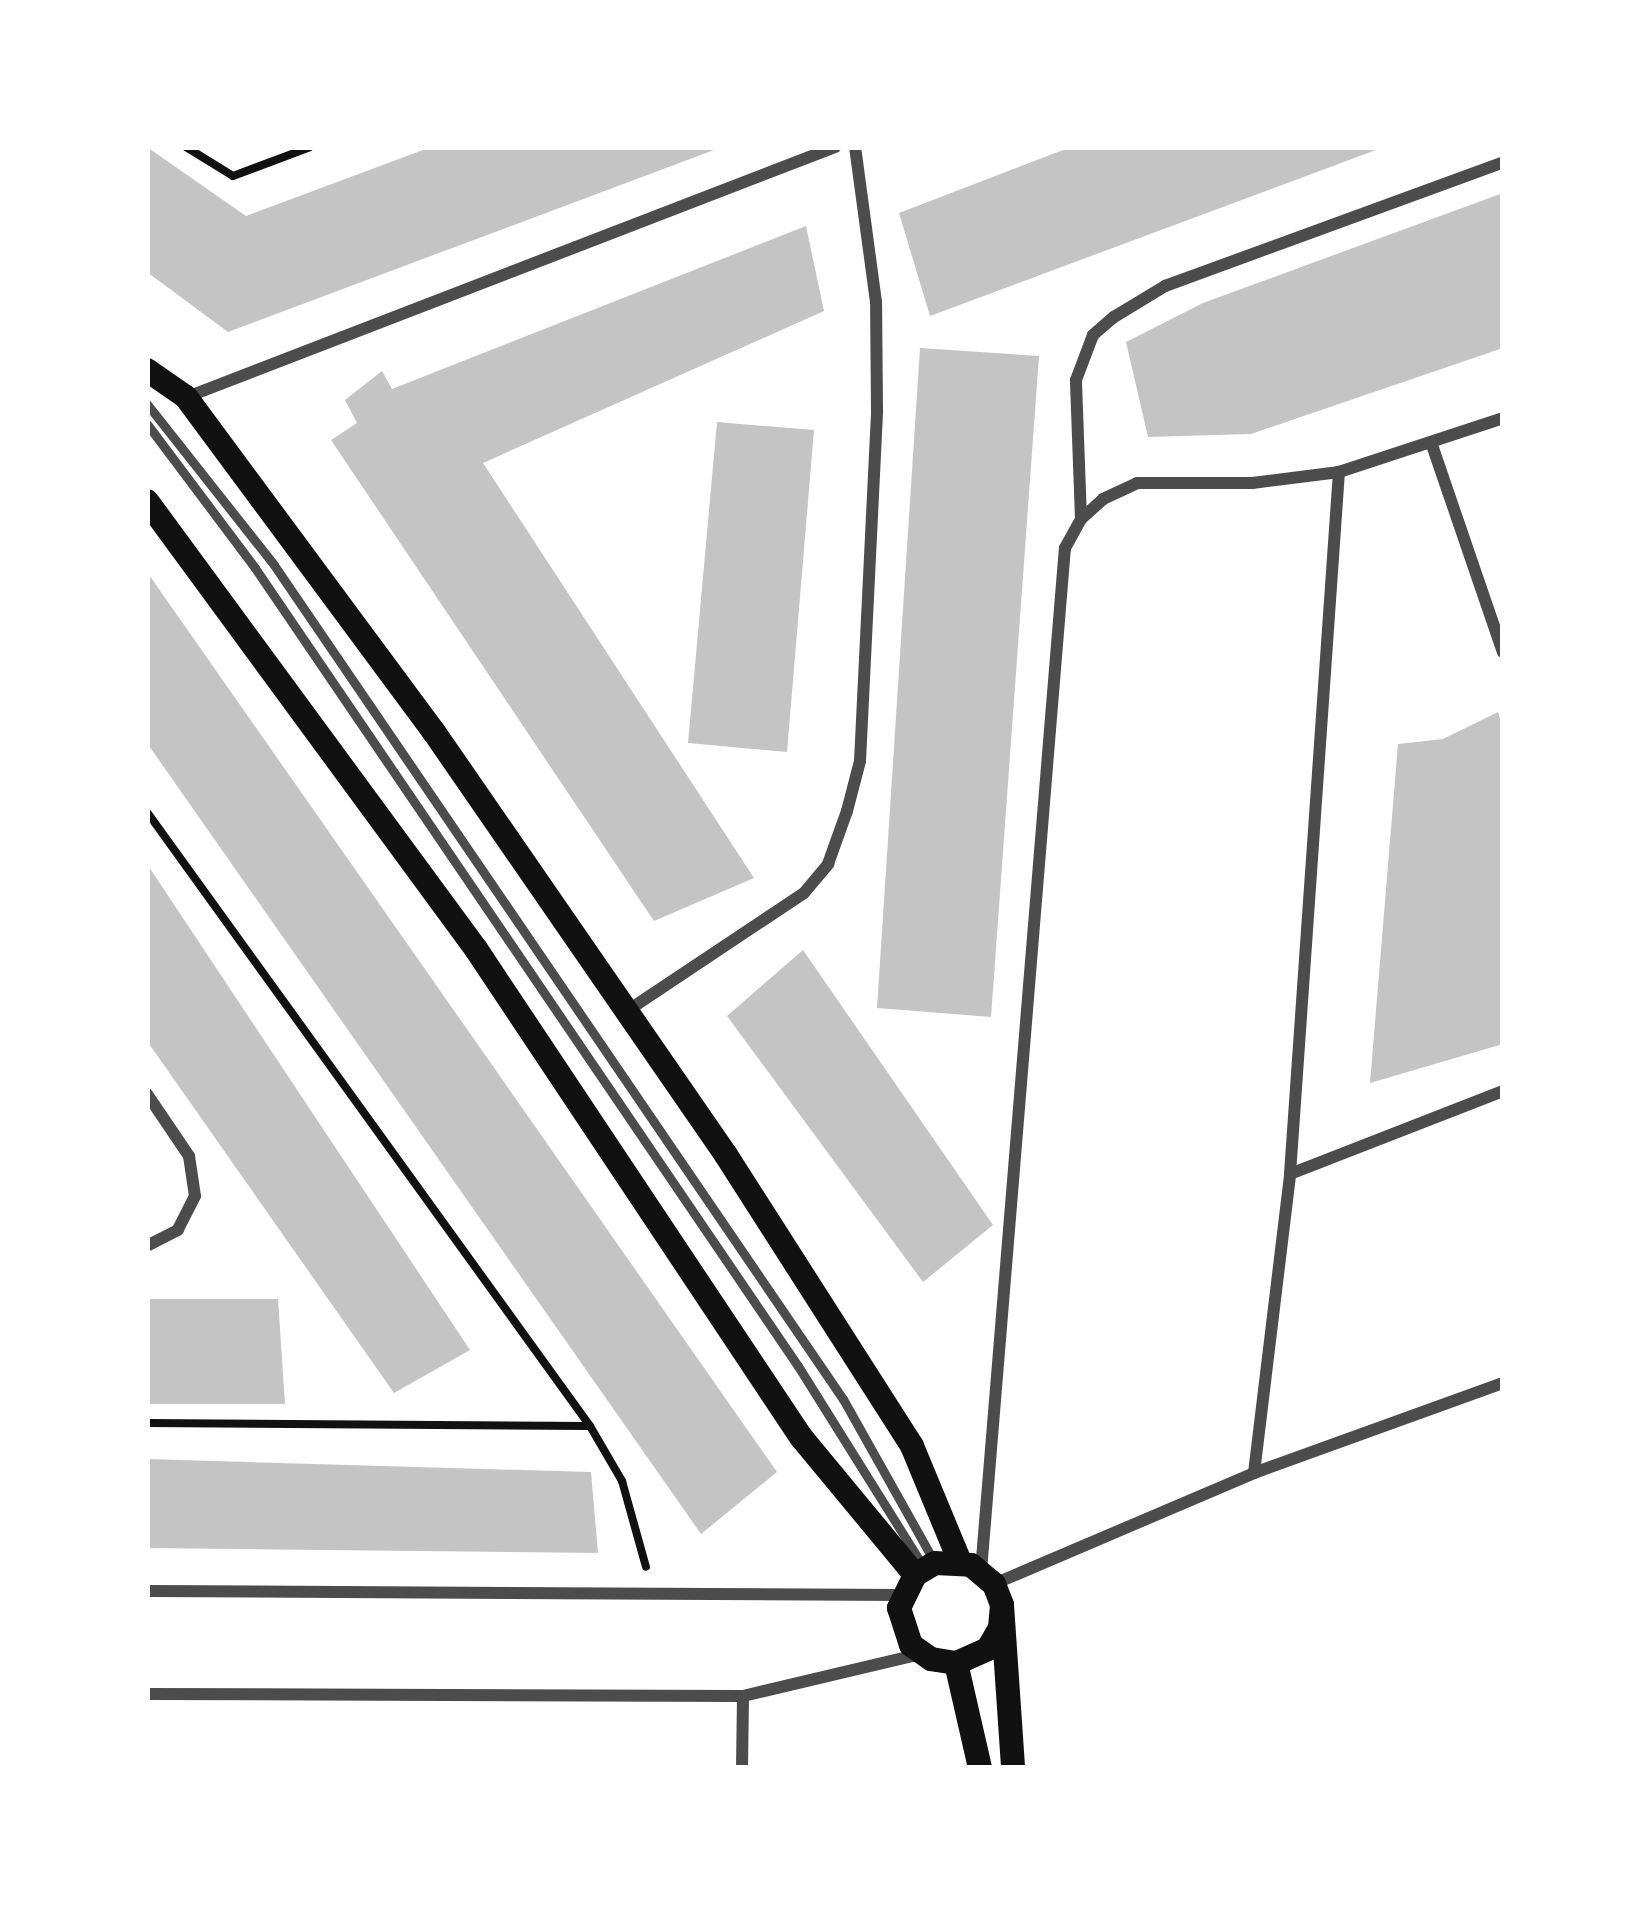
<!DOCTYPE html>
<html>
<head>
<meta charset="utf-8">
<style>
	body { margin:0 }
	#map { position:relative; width:1650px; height:1915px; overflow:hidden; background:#fff; font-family:"Varela Round",sans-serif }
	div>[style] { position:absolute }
	.building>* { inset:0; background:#c4c4c4 }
	.path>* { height:8px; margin:-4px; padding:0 4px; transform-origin:4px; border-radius:4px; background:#111 }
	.service>* { height:9px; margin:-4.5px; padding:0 4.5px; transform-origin:4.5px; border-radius:4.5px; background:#4c4c4c }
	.minor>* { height:12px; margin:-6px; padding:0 6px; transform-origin:6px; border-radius:6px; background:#4c4c4c }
	.secondary>* { height:24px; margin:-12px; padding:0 12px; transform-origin:12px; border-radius:12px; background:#111 }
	span { translate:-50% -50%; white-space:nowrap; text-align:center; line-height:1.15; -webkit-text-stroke:10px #fff; paint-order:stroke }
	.frame { position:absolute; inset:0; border:150px solid #fff; pointer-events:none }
</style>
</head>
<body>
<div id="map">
	<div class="building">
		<div style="clip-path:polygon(147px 147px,246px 216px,431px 147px,722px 147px,228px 332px,147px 272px)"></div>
		<div style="clip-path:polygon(1071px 147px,1384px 147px,930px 316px,899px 213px)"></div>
		<div style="clip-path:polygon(1503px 193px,1503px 348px,1251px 434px,1148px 437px,1126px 342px,1203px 303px)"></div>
		<div style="clip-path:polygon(806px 226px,824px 311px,483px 463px,754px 878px,654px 921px,331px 440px,357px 423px,345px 400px,382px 371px,392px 389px)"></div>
		<div style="clip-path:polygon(920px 348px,1039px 356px,991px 1017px,877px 1008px)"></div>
		<div style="clip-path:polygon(717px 422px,814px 430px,787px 752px,688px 743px)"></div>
		<div style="clip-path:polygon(147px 572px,777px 1472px,701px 1534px,147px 743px)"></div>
		<div style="clip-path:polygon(1498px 712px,1503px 728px,1503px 1044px,1370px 1083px,1398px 744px,1443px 739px)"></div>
		<div style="clip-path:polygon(147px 864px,470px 1350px,394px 1393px,147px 1041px)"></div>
		<div style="clip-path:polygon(803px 950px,993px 1225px,923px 1282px,727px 1016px)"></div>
		<div style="clip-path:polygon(147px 1299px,278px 1299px,285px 1404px,147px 1404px)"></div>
		<div style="clip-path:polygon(147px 1459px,591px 1472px,598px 1553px,147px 1548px)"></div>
	</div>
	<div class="path">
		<div style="left:186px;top:147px;width:55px;rotate:31.7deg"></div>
		<div style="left:233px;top:176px;width:82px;rotate:-20.6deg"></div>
		<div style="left:147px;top:812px;width:757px;rotate:54.19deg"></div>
		<div style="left:590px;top:1426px;width:64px;rotate:59.8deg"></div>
		<div style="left:622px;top:1481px;width:89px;rotate:74.4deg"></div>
		<div style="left:147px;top:1423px;width:442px;rotate:0.4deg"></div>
	</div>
	<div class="service">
		<div style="left:147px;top:404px;width:205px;rotate:51.7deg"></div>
		<div style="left:274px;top:565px;width:1010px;rotate:55.7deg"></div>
		<div style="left:843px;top:1399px;width:188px;rotate:60.7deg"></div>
		<div style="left:147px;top:424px;width:180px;rotate:53.1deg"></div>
		<div style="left:255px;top:568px;width:965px;rotate:55.77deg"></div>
		<div style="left:798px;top:1366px;width:236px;rotate:58deg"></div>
	</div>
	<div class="minor">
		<div style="left:187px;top:397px;width:695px;rotate:-21.1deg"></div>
		<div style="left:1432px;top:445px;width:219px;rotate:71.1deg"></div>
		<div style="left:1081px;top:519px;width:139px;rotate:-92.1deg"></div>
		<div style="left:1076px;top:380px;width:48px;rotate:-69.3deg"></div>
		<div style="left:1093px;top:335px;width:28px;rotate:-41deg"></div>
		<div style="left:1114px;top:317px;width:60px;rotate:-31.3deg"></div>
		<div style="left:1165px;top:286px;width:360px;rotate:-20.1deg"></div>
		<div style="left:624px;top:1013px;width:216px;rotate:-33.7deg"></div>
		<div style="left:804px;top:893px;width:38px;rotate:-50deg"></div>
		<div style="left:828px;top:864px;width:56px;rotate:-70.3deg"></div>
		<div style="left:847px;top:811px;width:52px;rotate:-75.4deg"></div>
		<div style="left:860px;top:761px;width:351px;rotate:-87.2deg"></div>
		<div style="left:877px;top:410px;width:108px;rotate:-90.5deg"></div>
		<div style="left:876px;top:302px;width:156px;rotate:-97.7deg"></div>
		<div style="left:147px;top:1094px;width:75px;rotate:55.9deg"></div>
		<div style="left:189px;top:1156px;width:40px;rotate:81.5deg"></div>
		<div style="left:195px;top:1196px;width:38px;rotate:117deg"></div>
		<div style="left:178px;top:1230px;width:35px;rotate:153deg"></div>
		<div style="left:1290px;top:1174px;width:229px;rotate:-21.3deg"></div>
		<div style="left:1254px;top:1473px;width:301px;rotate:-83.1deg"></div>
		<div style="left:1290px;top:1174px;width:704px;rotate:-86.01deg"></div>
		<div style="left:981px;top:1571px;width:1026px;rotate:-85.31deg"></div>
		<div style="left:1065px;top:548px;width:33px;rotate:-61deg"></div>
		<div style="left:1081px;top:519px;width:30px;rotate:-42deg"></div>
		<div style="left:1103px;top:499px;width:38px;rotate:-25deg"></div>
		<div style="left:1137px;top:483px;width:115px"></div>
		<div style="left:1252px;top:483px;width:88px;rotate:-7.2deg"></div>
		<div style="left:1339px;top:472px;width:173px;rotate:-18.2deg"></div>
		<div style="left:994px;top:1584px;width:283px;rotate:-23.1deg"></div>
		<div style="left:1254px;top:1473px;width:265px;rotate:-19.9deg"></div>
		<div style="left:147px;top:1591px;width:755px;rotate:0.3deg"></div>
		<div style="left:147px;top:1694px;width:596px;rotate:0.19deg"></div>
		<div style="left:743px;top:1696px;width:182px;rotate:-13.3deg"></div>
		<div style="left:742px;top:1768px;width:72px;rotate:-89.2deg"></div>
	</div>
	<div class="secondary">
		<div style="left:147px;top:370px;width:47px;rotate:34.7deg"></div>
		<div style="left:186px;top:397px;width:417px;rotate:53.5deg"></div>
		<div style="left:434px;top:732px;width:514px;rotate:55.38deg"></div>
		<div style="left:726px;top:1155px;width:345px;rotate:57.4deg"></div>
		<div style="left:912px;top:1446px;width:126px;rotate:67.5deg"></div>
		<div style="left:147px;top:501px;width:556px;rotate:53.71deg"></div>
		<div style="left:476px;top:949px;width:586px;rotate:56.34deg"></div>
		<div style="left:801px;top:1437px;width:179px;rotate:50.4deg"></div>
		<div style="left:1002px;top:1605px;width:23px;rotate:95deg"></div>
		<div style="left:1000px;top:1628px;width:24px;rotate:120deg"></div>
		<div style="left:988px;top:1649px;width:35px;rotate:156deg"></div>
		<div style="left:956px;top:1663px;width:25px;rotate:-171deg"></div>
		<div style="left:931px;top:1659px;width:24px;rotate:-145deg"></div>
		<div style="left:911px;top:1645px;width:39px;rotate:-108deg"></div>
		<div style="left:899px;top:1608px;width:37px;rotate:-64deg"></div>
		<div style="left:915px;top:1575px;width:23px;rotate:-31deg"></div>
		<div style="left:935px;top:1563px;width:36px;rotate:3deg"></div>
		<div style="left:971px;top:1565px;width:30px;rotate:40deg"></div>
		<div style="left:994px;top:1584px;width:22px;rotate:69deg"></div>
		<div style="left:1002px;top:1605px;width:163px;rotate:86.1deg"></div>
		<div style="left:956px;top:1663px;width:108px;rotate:77.1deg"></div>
	</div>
	<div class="frame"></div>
</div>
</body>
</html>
